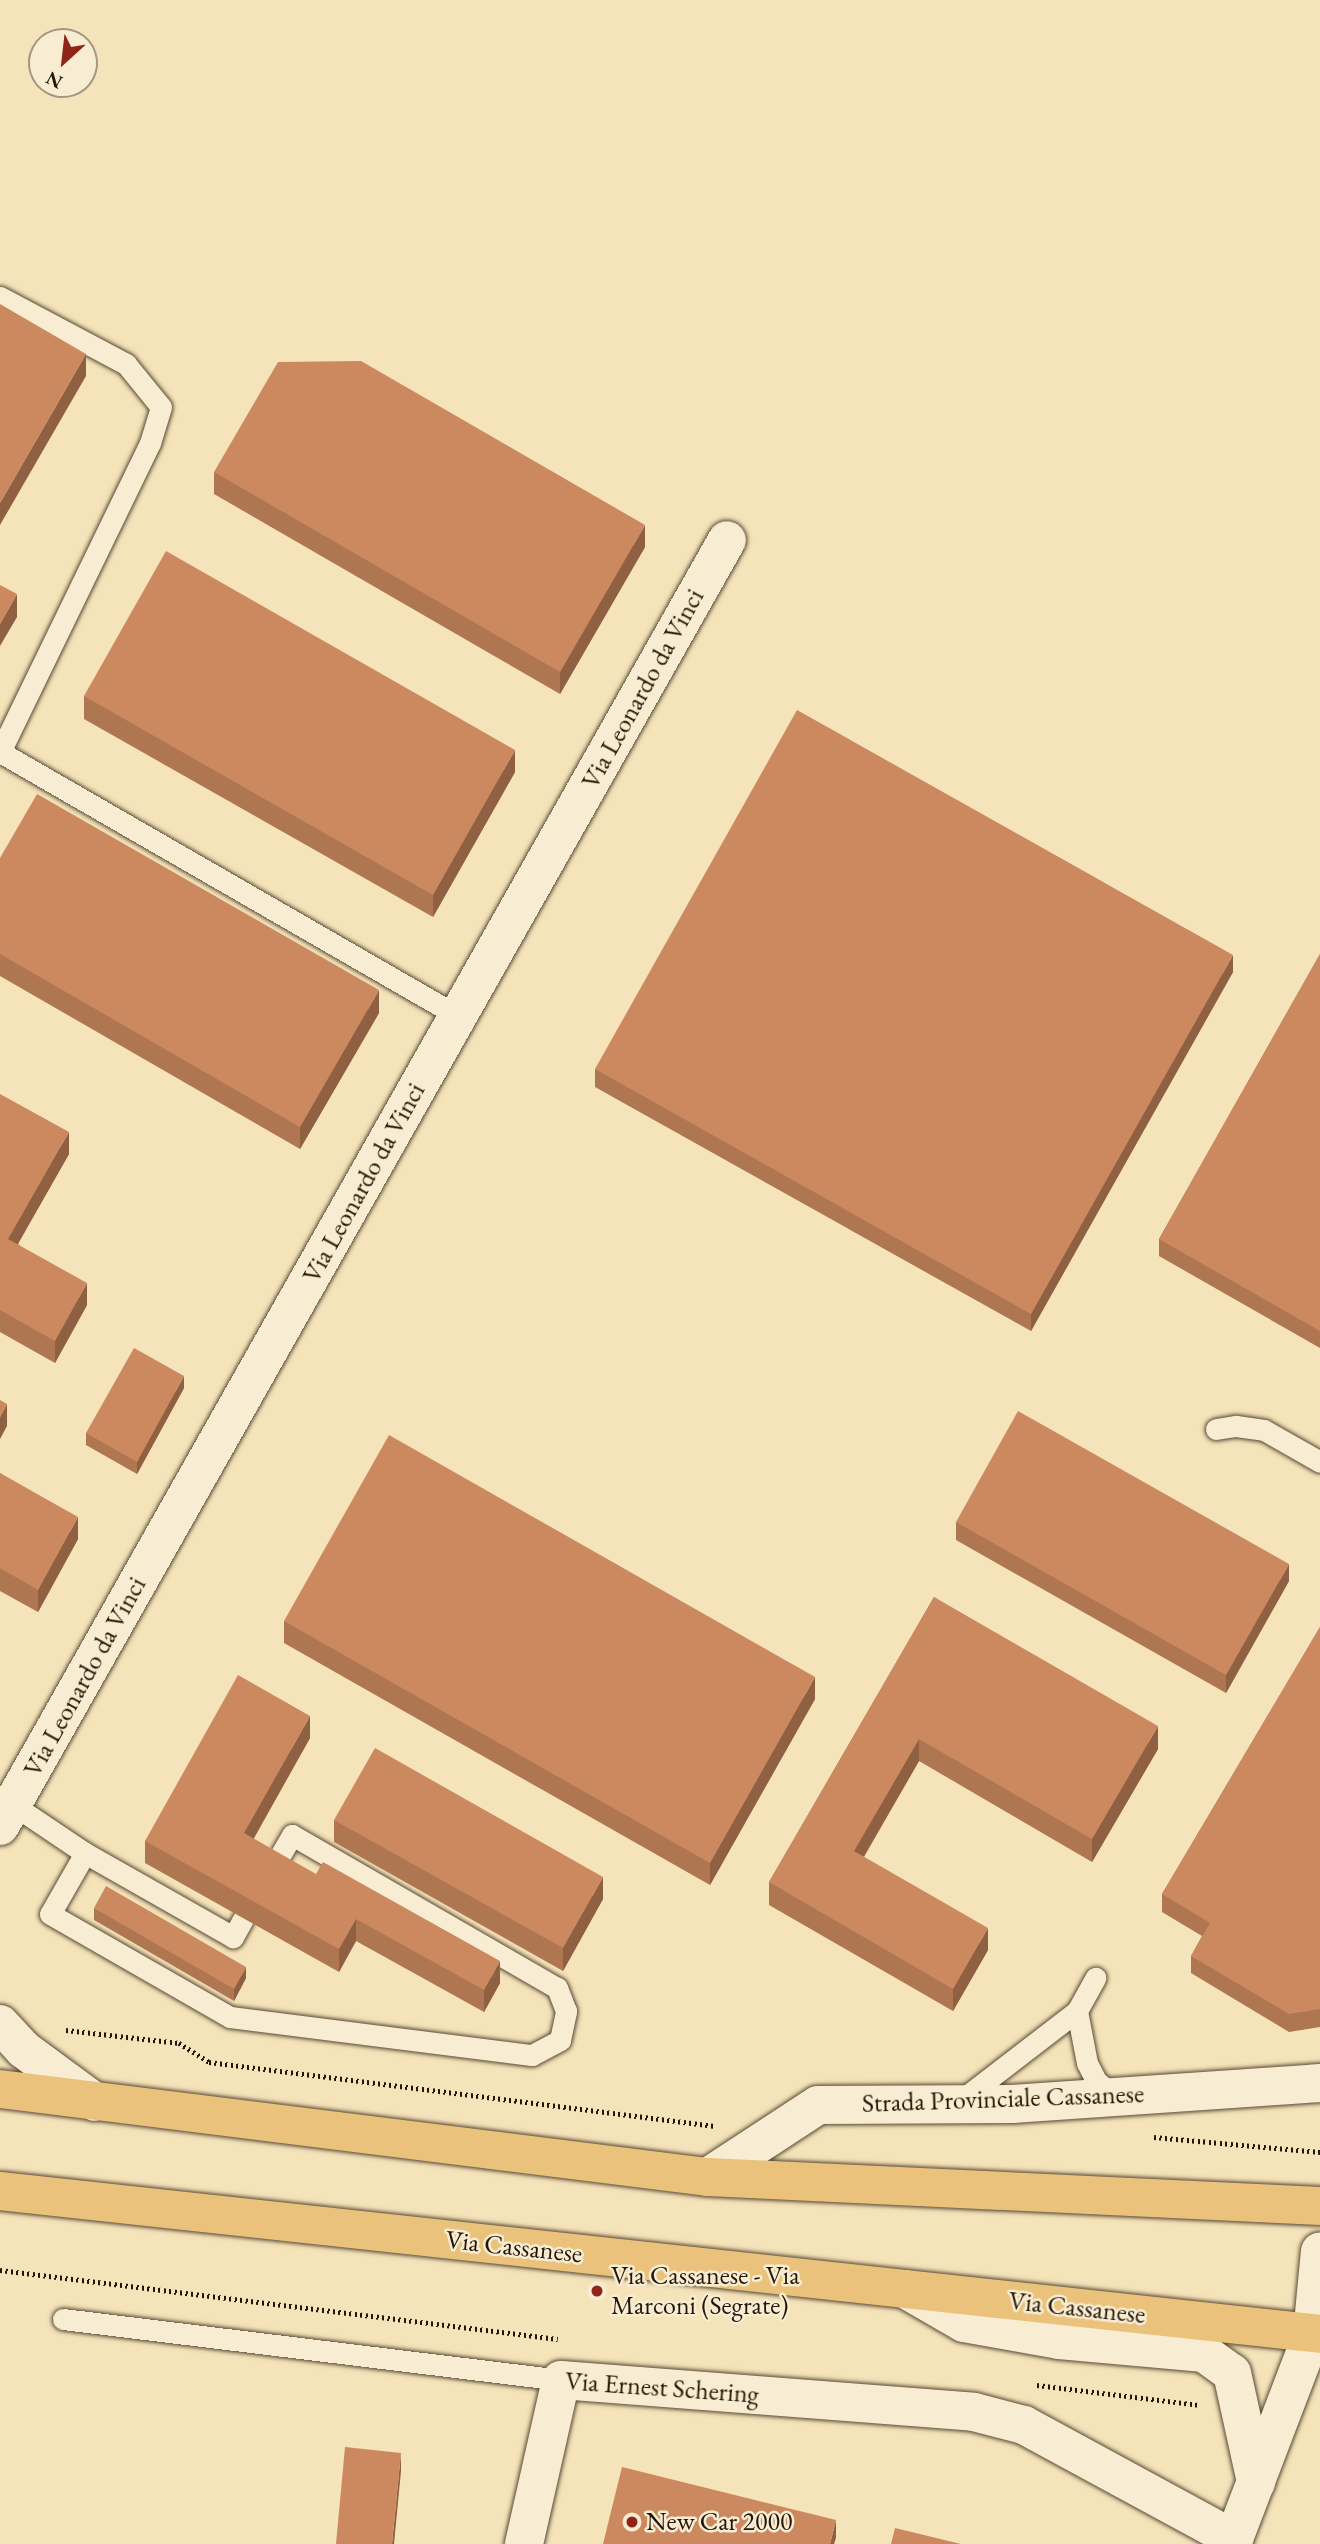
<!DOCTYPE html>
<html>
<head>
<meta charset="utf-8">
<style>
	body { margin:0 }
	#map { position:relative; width:1320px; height:2544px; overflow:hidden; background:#f5e3b9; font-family:"EB Garamond",serif }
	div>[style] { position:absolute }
	.path>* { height:4.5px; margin-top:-2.25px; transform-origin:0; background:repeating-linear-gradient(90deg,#241607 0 2px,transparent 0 5.5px) }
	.roads { filter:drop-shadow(0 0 2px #584934) drop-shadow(0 0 2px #584934) }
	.service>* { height:21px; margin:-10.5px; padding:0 10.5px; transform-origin:10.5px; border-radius:10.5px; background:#f8edd2 }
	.minor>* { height:38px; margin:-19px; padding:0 19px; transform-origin:19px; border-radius:19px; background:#f8edd2 }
	.primary>* { height:38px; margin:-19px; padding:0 19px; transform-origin:19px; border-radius:19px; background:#eac27c }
	.wall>* { inset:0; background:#af7652 }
	.shaded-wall>* { inset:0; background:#8f6042 }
	.building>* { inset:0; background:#cc895f }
	.dots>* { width:19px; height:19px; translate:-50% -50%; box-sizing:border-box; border:4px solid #f8edd2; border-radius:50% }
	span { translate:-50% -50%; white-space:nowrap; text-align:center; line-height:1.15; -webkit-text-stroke:5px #f8edd2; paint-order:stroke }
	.street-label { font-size:26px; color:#241607 }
	.poi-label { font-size:26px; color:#241607 }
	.left { translate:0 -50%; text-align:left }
	.north { position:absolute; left:28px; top:28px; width:70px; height:70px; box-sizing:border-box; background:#f8edd2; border:2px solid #a39781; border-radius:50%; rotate:207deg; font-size:19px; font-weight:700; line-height:28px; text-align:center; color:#241607 }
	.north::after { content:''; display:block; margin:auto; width:24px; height:32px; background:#8f2418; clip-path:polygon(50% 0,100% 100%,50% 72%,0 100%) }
</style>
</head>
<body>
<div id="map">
	<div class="path">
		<div style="left:66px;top:2030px;width:114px;rotate:6.6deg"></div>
		<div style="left:179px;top:2043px;width:36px;rotate:32deg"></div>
		<div style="left:209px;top:2062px;width:510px;rotate:7.21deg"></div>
		<div style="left:1154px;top:2137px;width:167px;rotate:5.2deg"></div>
		<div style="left:0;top:2270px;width:562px;rotate:7.05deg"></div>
		<div style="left:1037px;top:2385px;width:163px;rotate:7deg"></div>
	</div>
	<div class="roads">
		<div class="service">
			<div style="left:0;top:297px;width:143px;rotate:28deg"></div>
			<div style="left:126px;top:364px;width:55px;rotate:50.9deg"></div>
			<div style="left:161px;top:407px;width:38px;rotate:107deg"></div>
			<div style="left:150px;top:443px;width:343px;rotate:115.9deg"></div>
			<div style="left:0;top:752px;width:529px;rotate:29.96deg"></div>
			<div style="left:1216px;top:1429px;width:20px;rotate:-9deg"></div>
			<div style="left:1236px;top:1426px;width:28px;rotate:8deg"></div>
			<div style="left:1264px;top:1430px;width:64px;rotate:29.7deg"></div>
			<div style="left:12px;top:1804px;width:88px;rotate:33.9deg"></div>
			<div style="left:243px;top:1919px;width:21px;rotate:119deg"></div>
			<div style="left:233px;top:1937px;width:170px;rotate:-150.4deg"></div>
			<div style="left:85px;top:1853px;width:70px;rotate:119.8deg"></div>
			<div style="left:50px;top:1914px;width:207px;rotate:29.8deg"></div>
			<div style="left:230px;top:2017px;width:304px;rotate:7.2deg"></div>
			<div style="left:532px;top:2055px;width:32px;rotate:-28deg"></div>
			<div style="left:560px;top:2040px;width:30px;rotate:-78deg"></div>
			<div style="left:566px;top:2011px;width:25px;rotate:-111deg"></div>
			<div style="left:557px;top:1988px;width:306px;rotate:-150deg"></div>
			<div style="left:292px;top:1835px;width:42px;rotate:120.3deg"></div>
			<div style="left:1077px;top:2011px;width:53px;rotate:79.1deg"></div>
			<div style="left:1087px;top:2063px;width:20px;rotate:63deg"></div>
			<div style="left:1096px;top:2081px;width:26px;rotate:39deg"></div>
			<div style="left:960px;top:2101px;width:148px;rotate:-37.6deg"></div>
			<div style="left:1077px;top:2011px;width:38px;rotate:-61deg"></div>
			<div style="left:63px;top:2319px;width:502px;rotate:6.98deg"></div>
		</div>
		<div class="minor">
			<div style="left:0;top:1826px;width:1477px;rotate:-60.52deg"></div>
			<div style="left:0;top:2024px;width:34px;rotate:47deg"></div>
			<div style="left:23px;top:2049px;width:89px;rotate:36.4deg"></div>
			<div style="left:708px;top:2177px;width:131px;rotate:-33.2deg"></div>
			<div style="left:818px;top:2105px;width:194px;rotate:-0.3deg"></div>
			<div style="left:1012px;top:2104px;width:309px;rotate:-3.9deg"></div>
			<div style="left:905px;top:2289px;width:68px;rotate:30deg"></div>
			<div style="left:964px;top:2323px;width:97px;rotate:10.1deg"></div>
			<div style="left:1059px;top:2340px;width:146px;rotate:5.1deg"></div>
			<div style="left:1204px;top:2353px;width:34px;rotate:36deg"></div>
			<div style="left:1232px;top:2373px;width:112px;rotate:77.6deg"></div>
			<div style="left:524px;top:2544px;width:168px;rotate:-77.3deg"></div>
			<div style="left:561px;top:2380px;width:414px;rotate:4.4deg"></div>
			<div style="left:974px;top:2412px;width:52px;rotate:14.6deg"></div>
			<div style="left:1024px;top:2425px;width:239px;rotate:28.5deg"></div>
			<div style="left:1232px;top:2544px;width:225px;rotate:-69.1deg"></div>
			<div style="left:1312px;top:2334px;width:83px;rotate:-84.5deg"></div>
		</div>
		<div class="primary">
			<div style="left:0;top:2089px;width:713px;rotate:7.09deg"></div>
			<div style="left:708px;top:2177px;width:613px;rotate:2.71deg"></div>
			<div style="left:0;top:2191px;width:1328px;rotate:6.18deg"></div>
		</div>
	</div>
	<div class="wall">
		<div style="clip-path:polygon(214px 472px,645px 547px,560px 694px,214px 494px)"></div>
		<div style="clip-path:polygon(84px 696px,515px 772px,433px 917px,84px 719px)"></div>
		<div style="clip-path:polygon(0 858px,379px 1013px,300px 1149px,0 976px)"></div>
		<div style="clip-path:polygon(1320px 954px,1320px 1348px,1159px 1256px,1159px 1239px)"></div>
		<div style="clip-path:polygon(1233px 972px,1031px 1331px,595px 1087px,595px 1069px)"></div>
		<div style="clip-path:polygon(0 1094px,69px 1154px,18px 1244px,87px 1305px,55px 1363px,0 1332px)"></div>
		<div style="clip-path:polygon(184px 1388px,137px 1474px,86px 1445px,86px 1433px)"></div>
		<div style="clip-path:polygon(0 1473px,78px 1539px,38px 1612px,0 1591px)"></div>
		<div style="clip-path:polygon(956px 1522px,1289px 1581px,1226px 1693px,956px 1540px)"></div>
		<div style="clip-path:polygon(934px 1597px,1158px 1749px,1092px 1862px,919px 1761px,864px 1857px,988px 1950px,953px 2011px,769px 1905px,769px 1882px)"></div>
		<div style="clip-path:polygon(284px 1621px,815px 1699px,710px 1885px,284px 1643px)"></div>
		<div style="clip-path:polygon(1320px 1627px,1320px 2027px,1289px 2032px,1191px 1973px,1191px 1956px,1202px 1936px,1162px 1912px,1162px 1894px)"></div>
		<div style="clip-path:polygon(310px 1738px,253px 1839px,500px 1983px,484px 2012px,356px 1941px,339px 1972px,145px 1863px,145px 1841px)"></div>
		<div style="clip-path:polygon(334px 1820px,603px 1899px,563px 1971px,334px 1842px)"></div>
		<div style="clip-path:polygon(94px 1908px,246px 1978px,234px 2001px,94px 1920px)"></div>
	</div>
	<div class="shaded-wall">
		<div style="clip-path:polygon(86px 354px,86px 376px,0 525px,0 503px)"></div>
		<div style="clip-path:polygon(645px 525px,645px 547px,560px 694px,560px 672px)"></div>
		<div style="clip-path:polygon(17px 594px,17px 617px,0 646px,0 624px)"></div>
		<div style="clip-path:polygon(515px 750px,515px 772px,433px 917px,433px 895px)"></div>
		<div style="clip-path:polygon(1233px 955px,1233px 972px,1031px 1331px,1031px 1314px)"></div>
		<div style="clip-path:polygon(379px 990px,379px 1013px,300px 1149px,300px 1127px)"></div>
		<div style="clip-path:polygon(69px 1132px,69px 1154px,8px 1261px,8px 1239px)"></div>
		<div style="clip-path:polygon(87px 1283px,87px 1305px,55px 1363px,55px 1341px)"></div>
		<div style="clip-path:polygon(184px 1376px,184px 1388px,137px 1474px,137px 1462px)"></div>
		<div style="clip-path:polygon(7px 1404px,7px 1426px,0 1439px,0 1417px)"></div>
		<div style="clip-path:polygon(78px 1517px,78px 1539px,38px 1612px,38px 1590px)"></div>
		<div style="clip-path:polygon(1289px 1564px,1289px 1581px,1226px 1693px,1226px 1675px)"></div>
		<div style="clip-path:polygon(815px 1677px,815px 1699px,710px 1885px,710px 1863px)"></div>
		<div style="clip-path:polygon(310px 1716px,310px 1738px,244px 1856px,244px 1833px)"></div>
		<div style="clip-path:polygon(1158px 1726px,1158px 1749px,1092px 1862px,1092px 1839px)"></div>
		<div style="clip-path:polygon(919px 1739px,919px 1761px,854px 1873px,854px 1851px)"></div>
		<div style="clip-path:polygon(603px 1877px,603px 1899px,563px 1971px,563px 1948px)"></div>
		<div style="clip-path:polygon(356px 1919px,356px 1941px,339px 1972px,339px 1949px)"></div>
		<div style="clip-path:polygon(988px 1928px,988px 1950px,953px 2011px,953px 1989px)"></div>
		<div style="clip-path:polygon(500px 1961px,500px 1983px,484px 2012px,484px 1990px)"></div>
		<div style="clip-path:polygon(246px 1967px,246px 1978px,234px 2001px,234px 1989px)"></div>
		<div style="clip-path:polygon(401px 2453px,401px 2471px,394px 2544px,392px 2544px)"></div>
		<div style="clip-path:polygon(836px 2520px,836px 2538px,834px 2544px,830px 2544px)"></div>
	</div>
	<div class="building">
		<div style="clip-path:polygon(0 304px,86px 354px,0 503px)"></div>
		<div style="clip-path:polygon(361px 361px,645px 525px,560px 672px,214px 472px,278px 362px)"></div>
		<div style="clip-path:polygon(166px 551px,515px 750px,433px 895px,84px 696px)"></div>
		<div style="clip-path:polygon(0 585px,17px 594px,0 624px)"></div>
		<div style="clip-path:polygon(797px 710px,1233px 955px,1031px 1314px,595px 1069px)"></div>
		<div style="clip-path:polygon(37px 794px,379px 990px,300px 1127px,0 954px,0 858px)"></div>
		<div style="clip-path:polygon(1320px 954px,1320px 1331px,1159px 1239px)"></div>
		<div style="clip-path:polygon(0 1094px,69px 1132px,8px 1239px,87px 1283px,55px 1341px,0 1310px)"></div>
		<div style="clip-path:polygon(134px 1348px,184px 1376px,137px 1462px,86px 1433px)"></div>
		<div style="clip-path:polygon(0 1400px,7px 1404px,0 1417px)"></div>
		<div style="clip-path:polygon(1018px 1411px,1289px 1564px,1226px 1675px,956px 1522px)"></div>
		<div style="clip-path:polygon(389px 1435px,815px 1677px,710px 1863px,284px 1621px)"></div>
		<div style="clip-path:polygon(0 1473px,78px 1517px,38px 1590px,0 1568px)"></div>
		<div style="clip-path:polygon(934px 1597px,1158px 1726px,1092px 1839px,919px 1739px,854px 1851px,988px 1928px,953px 1989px,769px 1882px)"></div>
		<div style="clip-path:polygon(1320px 1627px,1320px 2009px,1289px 2014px,1191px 1956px,1210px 1923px,1162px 1894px)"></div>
		<div style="clip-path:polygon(238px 1675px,310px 1716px,244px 1833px,316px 1874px,323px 1862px,500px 1961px,484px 1990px,356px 1919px,339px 1949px,145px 1841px)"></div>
		<div style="clip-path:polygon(375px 1748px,603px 1877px,563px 1948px,334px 1820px)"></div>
		<div style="clip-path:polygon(106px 1886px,246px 1967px,234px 1989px,94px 1908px)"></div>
		<div style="clip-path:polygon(345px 2447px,401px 2453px,392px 2544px,336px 2544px)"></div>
		<div style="clip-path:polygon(622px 2467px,836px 2520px,830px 2544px,603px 2544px)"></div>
		<div style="clip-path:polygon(895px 2528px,961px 2544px,891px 2544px)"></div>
	</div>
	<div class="dots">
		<div style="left:597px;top:2291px;background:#8f2418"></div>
		<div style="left:632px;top:2522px;background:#8f2418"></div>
	</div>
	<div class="street-label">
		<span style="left:643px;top:689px;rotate:-61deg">Via Leonardo da Vinci</span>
		<span style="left:364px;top:1183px;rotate:-61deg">Via Leonardo da Vinci</span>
		<span style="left:85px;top:1677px;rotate:-61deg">Via Leonardo da Vinci</span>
		<span style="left:1003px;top:2099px;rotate:-2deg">Strada Provinciale Cassanese</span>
		<span style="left:514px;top:2247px;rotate:6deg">Via Cassanese</span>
		<span style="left:1077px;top:2308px;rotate:6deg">Via Cassanese</span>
		<span style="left:662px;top:2388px;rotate:4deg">Via Ernest Schering</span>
	</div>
	<div class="poi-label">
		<span class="left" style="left:611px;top:2291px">Via Cassanese - Via<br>Marconi (Segrate)</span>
		<span class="left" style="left:646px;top:2522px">New Car 2000</span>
	</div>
	<div class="north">N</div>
</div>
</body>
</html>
